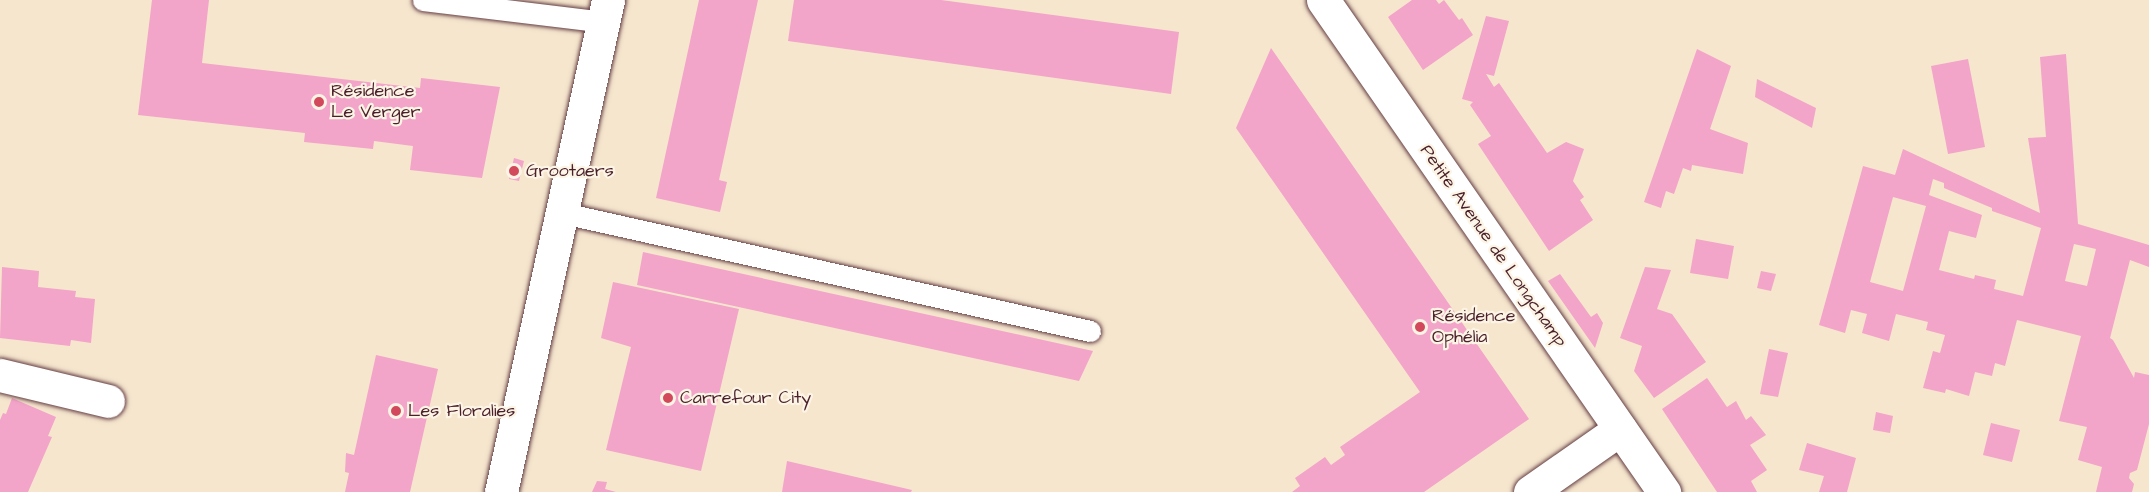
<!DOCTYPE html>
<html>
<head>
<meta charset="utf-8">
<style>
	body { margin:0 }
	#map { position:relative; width:2149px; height:492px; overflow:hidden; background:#f6e6ce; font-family:"Architects Daughter",sans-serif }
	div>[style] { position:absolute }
	.building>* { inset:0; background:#f3a4c9 }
	.roads { filter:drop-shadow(0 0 2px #643d43) drop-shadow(0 0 2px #643d43) }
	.lane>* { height:21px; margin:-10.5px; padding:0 10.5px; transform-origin:10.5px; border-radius:10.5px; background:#fff }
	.street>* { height:33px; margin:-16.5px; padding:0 16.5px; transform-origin:16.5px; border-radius:16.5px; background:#fff }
	.secondary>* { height:33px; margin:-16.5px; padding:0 16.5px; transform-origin:16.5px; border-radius:16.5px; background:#fff }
	.dots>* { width:16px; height:16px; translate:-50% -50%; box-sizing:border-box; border:3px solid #fcf5e5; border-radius:50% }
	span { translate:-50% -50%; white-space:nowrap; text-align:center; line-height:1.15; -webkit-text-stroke:4.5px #fcf5e5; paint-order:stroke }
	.poi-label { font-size:18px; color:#4a1f2b }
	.left { translate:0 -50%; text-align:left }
	.street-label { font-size:18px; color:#4a1f2b }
</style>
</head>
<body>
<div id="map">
	<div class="building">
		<div style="clip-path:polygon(152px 0,209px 0,202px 63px,420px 88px,421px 78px,500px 87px,482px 178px,410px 170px,413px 146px,374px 141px,373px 149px,304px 142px,305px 133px,138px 115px)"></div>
		<div style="clip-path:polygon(699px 0,758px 0,719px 180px,727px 182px,720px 212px,656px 198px)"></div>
		<div style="clip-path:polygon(794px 0,941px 0,1179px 32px,1171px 94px,788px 41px)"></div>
		<div style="clip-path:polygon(1412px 0,1436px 0,1439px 4px,1444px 0,1459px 20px,1462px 18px,1473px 35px,1423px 70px,1388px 17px)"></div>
		<div style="clip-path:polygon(1486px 16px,1509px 21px,1494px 76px,1486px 74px,1494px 87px,1499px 83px,1547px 153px,1566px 142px,1584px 149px,1573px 181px,1584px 197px,1580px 200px,1593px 220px,1549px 251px,1478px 144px,1491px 136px,1470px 105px,1473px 102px,1462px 99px)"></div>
		<div style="clip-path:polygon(1271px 48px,1529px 419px,1424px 492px,1292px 492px,1300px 486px,1295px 478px,1325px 457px,1331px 465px,1345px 455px,1340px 447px,1420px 392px,1236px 128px)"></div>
		<div style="clip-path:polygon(1697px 49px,1731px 66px,1710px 129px,1748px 143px,1743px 174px,1692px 165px,1691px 171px,1683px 168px,1674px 194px,1666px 191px,1661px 208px,1644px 202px)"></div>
		<div style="clip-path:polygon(evenodd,2066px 54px,2078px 224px,2149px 245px,2149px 267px,2130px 260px,2110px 338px,2113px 340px,2134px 378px,2135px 372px,2149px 375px,2149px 424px,2137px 470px,2130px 473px,2129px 478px,2134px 484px,2132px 492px,2096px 492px,2102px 467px,2078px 460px,2087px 427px,2059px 421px,2081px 336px,2017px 320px,2005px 366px,1995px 363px,1992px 376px,1975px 372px,1969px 396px,1946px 389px,1945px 393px,1923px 388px,1933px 351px,1940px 353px,1945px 335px,1926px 330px,1928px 322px,1896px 314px,1889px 341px,1862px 333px,1867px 314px,1851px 310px,1845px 333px,1819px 325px,1863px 166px,1895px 175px,1903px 149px,2040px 213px,2028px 138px,2046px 137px,2040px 57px,2066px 54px,1933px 179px,1944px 183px,1944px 188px,1992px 208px,1992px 211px,2041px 228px,2023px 296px,1994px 289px,1996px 280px,1975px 275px,1974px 279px,1939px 270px,1949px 231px,1976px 238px,1982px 215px,1929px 195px,1933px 179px,2066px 54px,1893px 197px,1926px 206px,1903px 291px,1870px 282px,1893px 197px,2066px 54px,2074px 244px,2096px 249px,2087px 286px,2065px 281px,2074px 244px)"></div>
		<div style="clip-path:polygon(1968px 59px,1985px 147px,1948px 154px,1931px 66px)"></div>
		<div style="clip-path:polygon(1757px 79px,1816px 108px,1812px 128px,1755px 97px)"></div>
		<div style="clip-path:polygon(514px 158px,524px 161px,519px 181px,509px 179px)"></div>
		<div style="clip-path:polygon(1696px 239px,1734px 246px,1728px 279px,1690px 273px)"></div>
		<div style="clip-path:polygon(643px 252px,1093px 351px,1079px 381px,637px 285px)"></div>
		<div style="clip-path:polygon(2px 267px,39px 271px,38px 287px,76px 291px,75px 297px,95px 299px,91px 343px,71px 340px,70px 346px,0 338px)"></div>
		<div style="clip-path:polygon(1645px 267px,1671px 270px,1657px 309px,1672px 314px,1706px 362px,1654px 398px,1634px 371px,1642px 346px,1620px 338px)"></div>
		<div style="clip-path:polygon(1761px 271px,1776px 274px,1771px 291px,1757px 288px)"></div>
		<div style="clip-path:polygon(1560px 274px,1591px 317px,1597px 313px,1603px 323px,1595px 348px,1548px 281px)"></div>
		<div style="clip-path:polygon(613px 282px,739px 309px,701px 471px,606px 450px,631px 347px,601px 338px)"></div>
		<div style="clip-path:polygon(1769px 349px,1788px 353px,1778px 397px,1760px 394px)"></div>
		<div style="clip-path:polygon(376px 355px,438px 369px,410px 492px,345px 492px,349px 473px,345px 472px,346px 453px,354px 455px)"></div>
		<div style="clip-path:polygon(1707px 378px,1727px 407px,1736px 401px,1746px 420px,1751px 416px,1766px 435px,1750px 445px,1767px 470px,1751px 481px,1757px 492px,1717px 492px,1662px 409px)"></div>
		<div style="clip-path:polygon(12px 398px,56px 417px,48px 436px,52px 437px,28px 492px,0 492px,0 420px,3px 413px,6px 414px)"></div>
		<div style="clip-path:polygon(1876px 412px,1893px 416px,1890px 433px,1873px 430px)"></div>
		<div style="clip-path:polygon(1991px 423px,2020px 430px,2012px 462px,1983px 455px)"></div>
		<div style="clip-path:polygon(1807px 443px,1856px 458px,1847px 492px,1819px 492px,1824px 476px,1799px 470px)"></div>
		<div style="clip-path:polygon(787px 461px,912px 490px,911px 492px,782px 492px)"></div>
		<div style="clip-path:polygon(597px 481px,607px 482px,605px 489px,616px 492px,592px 492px)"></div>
	</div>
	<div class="roads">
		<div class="lane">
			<div style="left:423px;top:0;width:182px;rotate:6.9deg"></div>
			<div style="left:563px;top:213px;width:540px;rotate:12.62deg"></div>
		</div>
		<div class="street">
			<div style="left:1323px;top:0;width:599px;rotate:55.27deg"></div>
			<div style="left:0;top:375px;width:111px;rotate:13.5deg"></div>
			<div style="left:1530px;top:492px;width:110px;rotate:-35deg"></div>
		</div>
		<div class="secondary">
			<div style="left:501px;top:492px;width:504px;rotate:-77.73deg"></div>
		</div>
	</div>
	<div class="dots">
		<div style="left:319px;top:102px;background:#d1495b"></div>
		<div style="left:514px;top:171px;background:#d1495b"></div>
		<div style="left:1420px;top:327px;background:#d1495b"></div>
		<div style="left:668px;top:398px;background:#d1495b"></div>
		<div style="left:396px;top:411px;background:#d1495b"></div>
	</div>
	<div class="poi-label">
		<span class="left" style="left:331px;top:102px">Résidence<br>Le Verger</span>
		<span class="left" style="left:526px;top:171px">Grootaers</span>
		<span class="left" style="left:1432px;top:327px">Résidence<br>Ophélia</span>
		<span class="left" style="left:680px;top:398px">Carrefour City</span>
		<span class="left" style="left:408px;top:411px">Les Floralies</span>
	</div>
	<div class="street-label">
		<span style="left:1493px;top:246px;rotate:55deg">Petite Avenue de Longchamp</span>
	</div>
</div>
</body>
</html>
